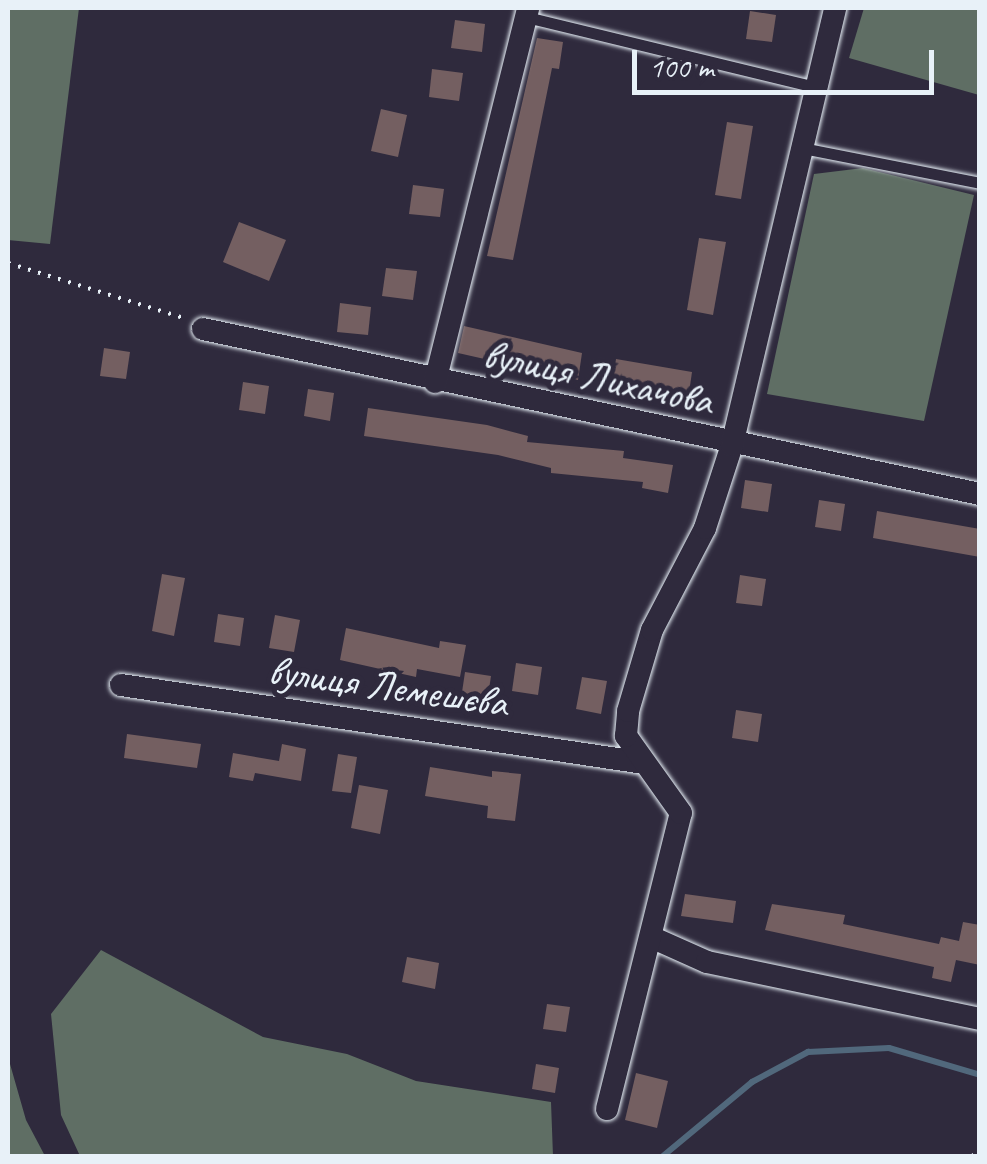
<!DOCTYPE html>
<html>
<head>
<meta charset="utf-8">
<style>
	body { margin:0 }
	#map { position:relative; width:987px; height:1164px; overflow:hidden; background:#2f2a3d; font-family:Caveat,sans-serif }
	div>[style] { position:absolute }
	.green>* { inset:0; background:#5f6e64 }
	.stream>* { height:6px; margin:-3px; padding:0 3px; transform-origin:3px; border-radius:3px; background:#51687c }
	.building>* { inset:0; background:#745f61 }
	.path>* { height:4px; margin-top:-2px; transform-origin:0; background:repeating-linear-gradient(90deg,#e8f1f8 0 2.5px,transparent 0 10.5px) }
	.roads { filter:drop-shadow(0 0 2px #e8f1f8) drop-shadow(0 0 2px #e8f1f8) }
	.lane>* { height:11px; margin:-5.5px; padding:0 5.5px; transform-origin:5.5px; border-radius:5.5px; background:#2f2a3d }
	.street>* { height:22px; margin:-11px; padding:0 11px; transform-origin:11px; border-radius:11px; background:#2f2a3d }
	span { translate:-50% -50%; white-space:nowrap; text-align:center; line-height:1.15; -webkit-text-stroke:10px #2f2a3d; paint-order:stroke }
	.street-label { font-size:42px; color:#e8f1f8 }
	.frame { position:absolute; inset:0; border:10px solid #e8f1f8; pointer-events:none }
	.scale { position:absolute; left:632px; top:50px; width:302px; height:45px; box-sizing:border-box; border:5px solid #e8f1f8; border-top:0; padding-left:12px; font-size:30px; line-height:35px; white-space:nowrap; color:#e8f1f8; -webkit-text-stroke:8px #2f2a3d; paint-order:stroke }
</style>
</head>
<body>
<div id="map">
	<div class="green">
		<div style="clip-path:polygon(8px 8px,79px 8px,50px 244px,8px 240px)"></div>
		<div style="clip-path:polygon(864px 8px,979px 8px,979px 95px,849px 58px)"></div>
		<div style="clip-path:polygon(863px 168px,974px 195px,924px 421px,767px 394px,814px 174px)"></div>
		<div style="clip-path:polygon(101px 950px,263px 1037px,347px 1054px,416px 1081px,551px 1102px,553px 1156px,80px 1156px,61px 1115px,51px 1014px)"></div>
		<div style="clip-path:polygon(8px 1057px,26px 1120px,45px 1156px,8px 1156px)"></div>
	</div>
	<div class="stream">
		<div style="left:663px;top:1156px;width:116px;rotate:-39.7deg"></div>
		<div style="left:752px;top:1082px;width:64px;rotate:-28.2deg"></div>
		<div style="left:808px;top:1052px;width:81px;rotate:-2.8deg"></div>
		<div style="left:889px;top:1048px;width:95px;rotate:16.5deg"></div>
	</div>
	<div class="building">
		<div style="clip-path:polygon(750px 11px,776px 15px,772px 42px,746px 39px)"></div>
		<div style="clip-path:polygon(455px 20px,485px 24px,482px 52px,451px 48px)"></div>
		<div style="clip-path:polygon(537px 38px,563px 42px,559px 69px,552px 68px,513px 260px,487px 256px)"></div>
		<div style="clip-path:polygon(432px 69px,463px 73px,459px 101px,429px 97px)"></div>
		<div style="clip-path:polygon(381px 109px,407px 115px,398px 157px,371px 151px)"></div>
		<div style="clip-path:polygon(727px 122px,753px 126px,741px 199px,715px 195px)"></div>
		<div style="clip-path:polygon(413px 185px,444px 189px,440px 217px,409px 214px)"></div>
		<div style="clip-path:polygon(239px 222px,286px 240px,269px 281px,223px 262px)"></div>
		<div style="clip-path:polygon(699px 238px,726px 242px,713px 315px,687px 310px)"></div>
		<div style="clip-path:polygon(386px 268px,417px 271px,413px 300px,382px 296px)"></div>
		<div style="clip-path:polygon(340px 303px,371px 307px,368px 335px,337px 332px)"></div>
		<div style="clip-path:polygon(464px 326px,582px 353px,578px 380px,458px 353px)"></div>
		<div style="clip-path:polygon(104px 348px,130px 352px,126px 379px,100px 376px)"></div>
		<div style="clip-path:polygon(616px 359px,692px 372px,688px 400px,612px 386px)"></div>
		<div style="clip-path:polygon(243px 382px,269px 386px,265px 414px,239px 410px)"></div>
		<div style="clip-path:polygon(308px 389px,334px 393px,330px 421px,304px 416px)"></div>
		<div style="clip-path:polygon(368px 408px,487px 425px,528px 436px,527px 442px,624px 451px,623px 458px,673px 465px,668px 493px,642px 488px,643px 482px,551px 473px,551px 468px,498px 455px,364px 436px)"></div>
		<div style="clip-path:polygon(745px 480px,772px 484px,768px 512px,741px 508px)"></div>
		<div style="clip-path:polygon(819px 500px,845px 504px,841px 531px,815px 527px)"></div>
		<div style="clip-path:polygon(877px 511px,980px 529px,980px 557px,873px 538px)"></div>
		<div style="clip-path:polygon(162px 574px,185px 578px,174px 636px,152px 631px)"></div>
		<div style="clip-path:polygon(740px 575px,766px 579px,762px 606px,736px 603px)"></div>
		<div style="clip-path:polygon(218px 614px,244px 618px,240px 646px,214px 642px)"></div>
		<div style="clip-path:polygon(275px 615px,300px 620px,294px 652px,269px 648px)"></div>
		<div style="clip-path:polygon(346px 628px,439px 648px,440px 641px,466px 645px,460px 677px,417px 669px,416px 677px,340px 660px)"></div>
		<div style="clip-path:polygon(516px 663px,542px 667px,538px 695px,512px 691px)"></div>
		<div style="clip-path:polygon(465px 672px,491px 676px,487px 703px,461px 699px)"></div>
		<div style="clip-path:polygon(582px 677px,607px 681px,601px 714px,576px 709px)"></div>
		<div style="clip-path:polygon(736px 710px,762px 714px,758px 742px,732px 738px)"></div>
		<div style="clip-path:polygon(127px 734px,201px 744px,197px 768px,124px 758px)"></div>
		<div style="clip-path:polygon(282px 744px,306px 749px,301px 781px,255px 773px,253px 781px,229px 777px,233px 753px,279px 761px)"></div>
		<div style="clip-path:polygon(338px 754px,357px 757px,351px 793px,332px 791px)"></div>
		<div style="clip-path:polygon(430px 767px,492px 777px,492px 771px,521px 774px,515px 821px,487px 818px,488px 806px,425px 796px)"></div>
		<div style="clip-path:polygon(359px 785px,388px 790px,380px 834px,351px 828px)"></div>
		<div style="clip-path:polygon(685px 894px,736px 901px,733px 923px,681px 916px)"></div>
		<div style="clip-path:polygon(772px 904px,845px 915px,843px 924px,939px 944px,941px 937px,959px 941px,963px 922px,980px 925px,980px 965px,956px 960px,951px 982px,932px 978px,934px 967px,765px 930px)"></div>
		<div style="clip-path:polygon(407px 957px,439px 963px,435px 989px,402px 982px)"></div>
		<div style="clip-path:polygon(547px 1004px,570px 1007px,566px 1032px,543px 1029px)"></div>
		<div style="clip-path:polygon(536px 1064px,559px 1068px,555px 1093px,532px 1089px)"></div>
		<div style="clip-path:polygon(636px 1073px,668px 1081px,657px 1128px,625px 1120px)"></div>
	</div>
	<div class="path">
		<div style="left:8px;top:263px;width:184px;rotate:17.4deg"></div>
		<div style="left:972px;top:1156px;width:10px;rotate:-37deg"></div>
	</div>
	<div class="roads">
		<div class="lane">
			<div style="left:526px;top:17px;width:298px;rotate:13.6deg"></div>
			<div style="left:802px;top:148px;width:181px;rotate:11.1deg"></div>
		</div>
		<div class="street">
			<div style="left:203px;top:329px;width:794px;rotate:11.99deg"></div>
			<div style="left:435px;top:382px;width:385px;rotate:-76deg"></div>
			<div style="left:121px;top:685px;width:529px;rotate:8.48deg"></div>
			<div style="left:651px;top:937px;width:61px;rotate:24.1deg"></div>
			<div style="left:707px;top:962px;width:279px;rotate:11.8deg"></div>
			<div style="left:607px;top:1109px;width:305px;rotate:-76deg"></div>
			<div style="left:681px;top:813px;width:95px;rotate:-125.5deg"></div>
			<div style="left:626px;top:736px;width:25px;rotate:-85deg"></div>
			<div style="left:628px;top:711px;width:84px;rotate:-73.5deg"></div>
			<div style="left:652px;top:630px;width:115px;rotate:-62.5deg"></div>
			<div style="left:705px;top:528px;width:87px;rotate:-72deg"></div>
			<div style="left:732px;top:445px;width:449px;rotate:-76.7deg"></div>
		</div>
	</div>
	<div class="street-label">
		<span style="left:598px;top:378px;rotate:12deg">вулиця Лихачова</span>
		<span style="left:388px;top:687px;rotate:8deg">вулиця Лемешєва</span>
	</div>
	<div class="frame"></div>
	<div class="scale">100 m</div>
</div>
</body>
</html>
